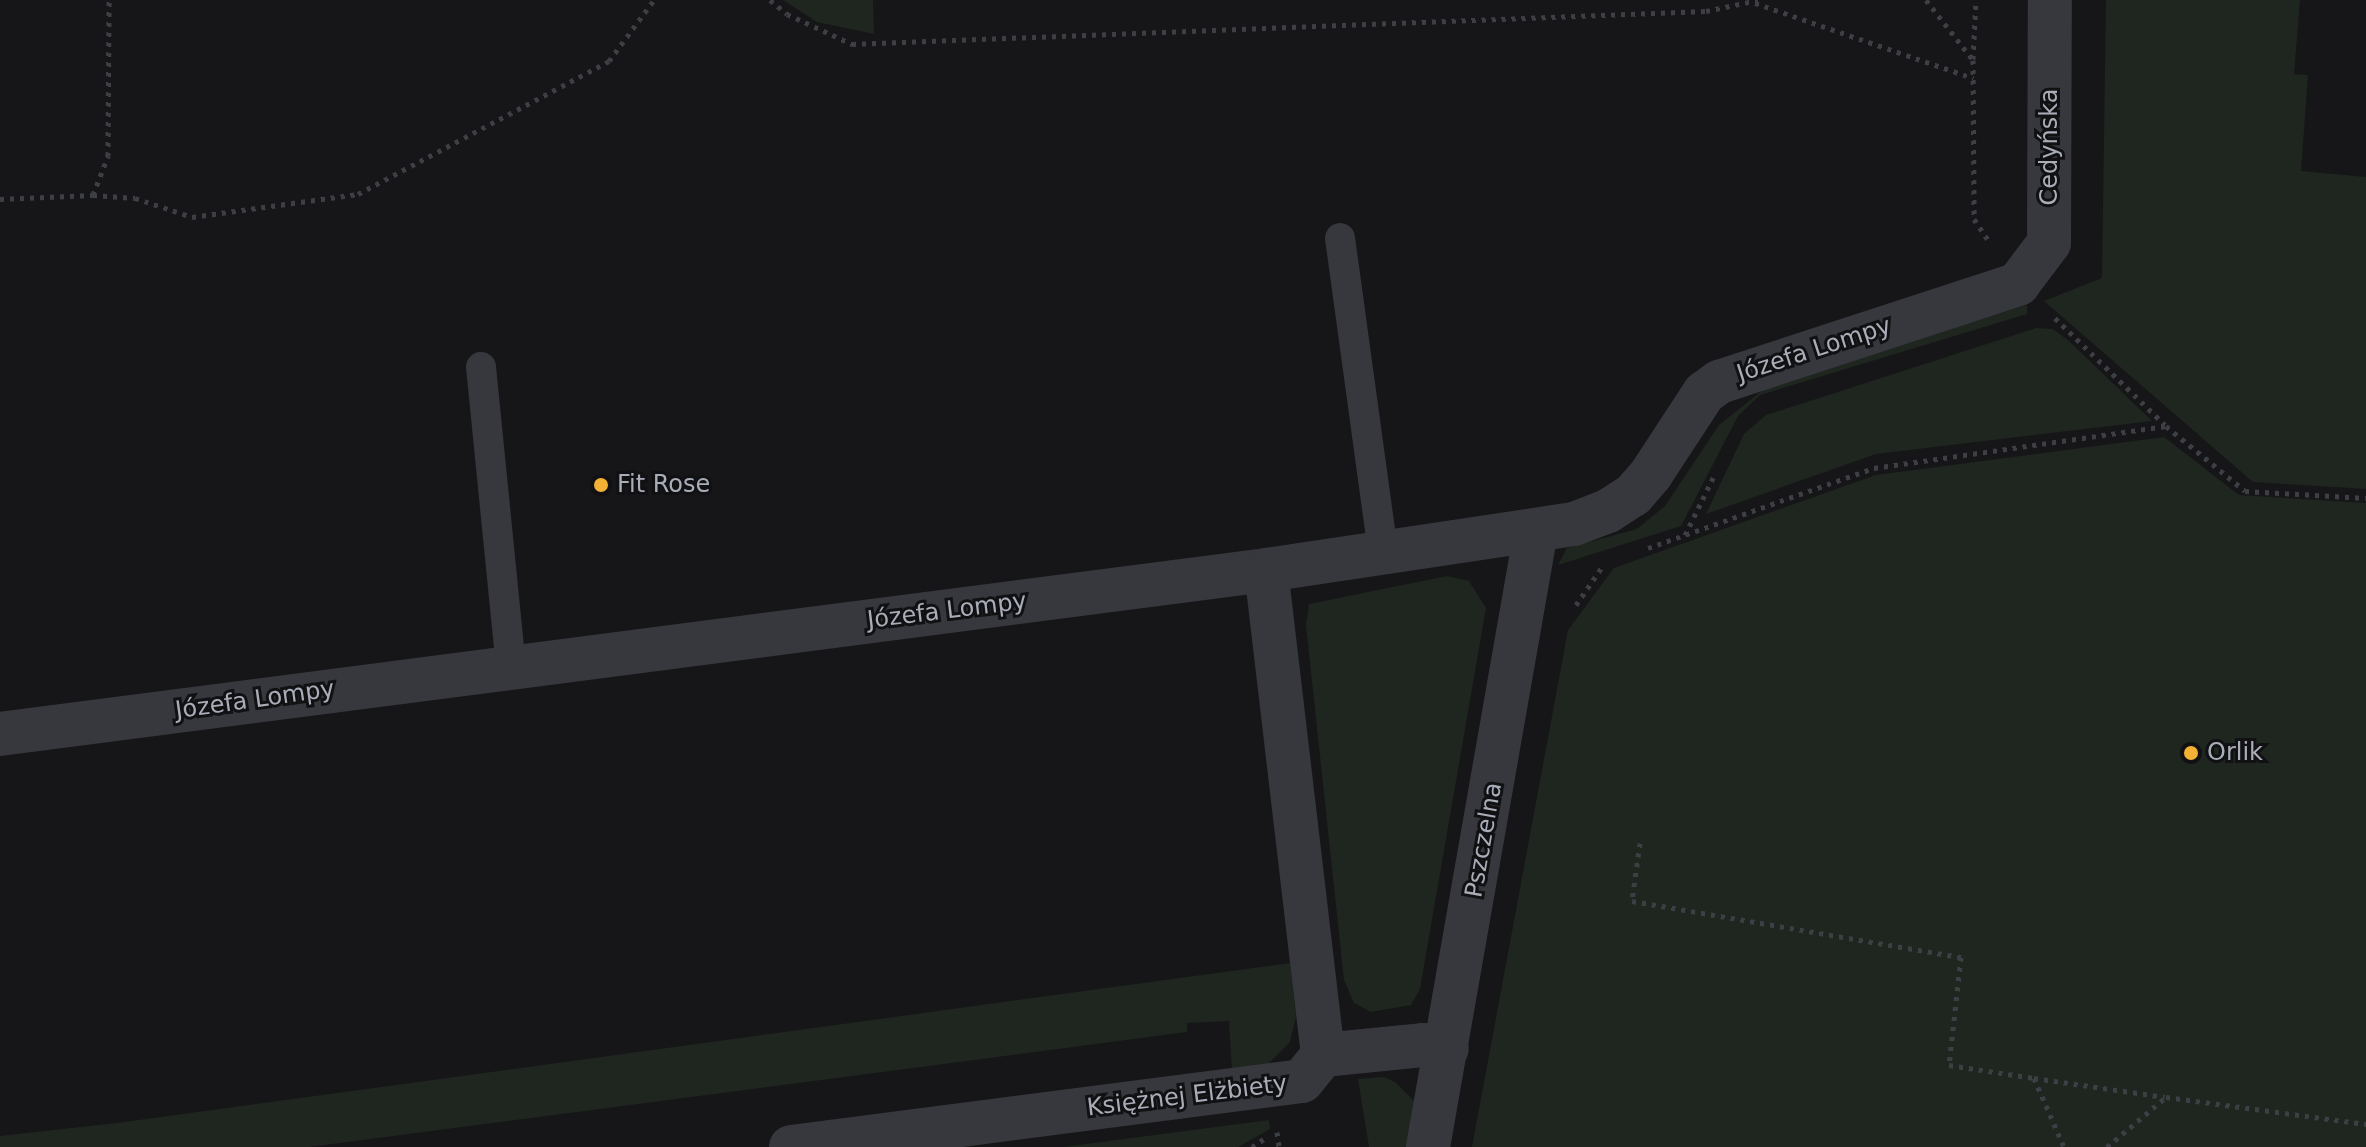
<!DOCTYPE html>
<html>
<head>
<meta charset="utf-8">
<style>
	body { margin:0 }
	#map { position:relative; width:2366px; height:1147px; overflow:hidden; background:#161618; font-family:"DejaVu Sans",sans-serif }
	div>[style] { position:absolute }
	.green>* { inset:0; background:#1e261f }
	.path>* { height:5px; margin-top:-2.5px; transform-origin:0; background:repeating-linear-gradient(90deg,#3d3f44 0 4px,transparent 0 10px) }
	.service>* { height:30px; margin:-15px; padding:0 15px; transform-origin:15px; border-radius:15px; background:#37383d }
	.minor>* { height:44px; margin:-22px; padding:0 22px; transform-origin:22px; border-radius:22px; background:#37383d }
	.dots>* { width:22px; height:22px; translate:-50% -50%; box-sizing:border-box; border:4px solid #111113; border-radius:50% }
	span { translate:-50% -50%; white-space:nowrap; text-align:center; line-height:1.15; -webkit-text-stroke:6px #111113; paint-order:stroke }
	.street-label { font-size:24px; color:#a8adb8 }
	.poi-label { font-size:24px; color:#a8adb8 }
	.left { translate:0 -50%; text-align:left }
</style>
</head>
<body>
<div id="map">
	<div class="green">
		<div style="clip-path:polygon(783px 0,873px 0,874px 34px,817px 22px)"></div>
		<div style="clip-path:polygon(2106px 0,2300px 0,2294px 74px,2308px 75px,2301px 171px,2366px 177px,2366px 489px,2253px 482px,2044px 301px,2102px 278px)"></div>
		<div style="clip-path:polygon(2027px 305px,2027px 314px,1760px 395px,1738px 416px,1681px 526px,1558px 565px,1567px 548px,1637px 529px,1665px 506px,1719px 425px,1773px 382px)"></div>
		<div style="clip-path:polygon(2036px 328px,2053px 329px,2069px 341px,2152px 421px,1876px 454px,1706px 514px,1744px 434px,1766px 415px)"></div>
		<div style="clip-path:polygon(2164px 437px,2239px 495px,2366px 503px,2366px 1147px,1472px 1147px,1568px 630px,1614px 568px,1876px 475px)"></div>
		<div style="clip-path:polygon(1447px 576px,1469px 581px,1486px 608px,1420px 989px,1411px 1005px,1371px 1012px,1354px 1003px,1344px 980px,1306px 625px,1309px 604px)"></div>
		<div style="clip-path:polygon(1290px 963px,1296px 1017px,1290px 1042px,1268px 1064px,1232px 1071px,1229px 1021px,1187px 1023px,1187px 1032px,309px 1147px,0 1147px,0 1136px,117px 1123px)"></div>
		<div style="clip-path:polygon(1384px 1077px,1395px 1082px,1418px 1105px,1410px 1147px,1369px 1147px,1358px 1079px)"></div>
		<div style="clip-path:polygon(1269px 1120px,1270px 1129px,1238px 1147px,1063px 1147px)"></div>
	</div>
	<div class="path">
		<div style="left:770px;top:0;width:22px;rotate:39deg"></div>
		<div style="left:787px;top:14px;width:72px;rotate:24.8deg"></div>
		<div style="left:852px;top:44px;width:855px;rotate:-2.21deg"></div>
		<div style="left:1706px;top:11px;width:53px;rotate:-11.9deg"></div>
		<div style="left:1926px;top:0;width:76px;rotate:51.9deg"></div>
		<div style="left:1973px;top:60px;width:159px;rotate:89.6deg"></div>
		<div style="left:1974px;top:219px;width:27px;rotate:56deg"></div>
		<div style="left:1755px;top:3px;width:231px;rotate:19deg"></div>
		<div style="left:1973px;top:59px;width:59px;rotate:-87.1deg"></div>
		<div style="left:93px;top:195px;width:42px;rotate:4.1deg"></div>
		<div style="left:135px;top:198px;width:60px;rotate:18.4deg"></div>
		<div style="left:192px;top:217px;width:168px;rotate:-7.9deg"></div>
		<div style="left:358px;top:194px;width:284px;rotate:-27.9deg"></div>
		<div style="left:609px;top:61px;width:76px;rotate:-53.6deg"></div>
		<div style="left:0;top:199px;width:93px;rotate:-2.5deg"></div>
		<div style="left:93px;top:195px;width:42px;rotate:-69deg"></div>
		<div style="left:108px;top:156px;width:156px;rotate:-89.6deg"></div>
		<div style="left:2055px;top:318px;width:153px;rotate:44.2deg"></div>
		<div style="left:1685px;top:535px;width:68px;rotate:-63.8deg"></div>
		<div style="left:1648px;top:548px;width:240px;rotate:-19.5deg"></div>
		<div style="left:1874px;top:468px;width:295px;rotate:-8.2deg"></div>
		<div style="left:2166px;top:426px;width:102px;rotate:39.4deg"></div>
		<div style="left:2245px;top:491px;width:121px;rotate:3.3deg"></div>
		<div style="left:1576px;top:605px;width:46px;rotate:-55.6deg"></div>
		<div style="left:1640px;top:843px;width:59px;rotate:97.9deg"></div>
		<div style="left:1632px;top:901px;width:334px;rotate:9.7deg"></div>
		<div style="left:1961px;top:957px;width:109px;rotate:96.3deg"></div>
		<div style="left:1949px;top:1065px;width:86px;rotate:8.7deg"></div>
		<div style="left:2034px;top:1078px;width:75px;rotate:66.5deg"></div>
		<div style="left:2034px;top:1078px;width:132px;rotate:8.3deg"></div>
		<div style="left:1277px;top:1132px;width:15px;rotate:82deg"></div>
		<div style="left:1252px;top:1147px;width:14px;rotate:-34deg"></div>
		<div style="left:2107px;top:1147px;width:77px;rotate:-40.3deg"></div>
		<div style="left:2166px;top:1097px;width:202px;rotate:7.7deg"></div>
	</div>
	<div class="service">
		<div style="left:1340px;top:238px;width:318px;rotate:82.2deg"></div>
		<div style="left:481px;top:367px;width:301px;rotate:84.3deg"></div>
	</div>
	<div class="minor">
		<div style="left:0;top:734px;width:1277px;rotate:-7.38deg"></div>
		<div style="left:1266px;top:570px;width:311px;rotate:-8.5deg"></div>
		<div style="left:1574px;top:524px;width:36px;rotate:-21deg"></div>
		<div style="left:1608px;top:511px;width:30px;rotate:-33deg"></div>
		<div style="left:1633px;top:495px;width:28px;rotate:-49deg"></div>
		<div style="left:1651px;top:474px;width:97px;rotate:-56.8deg"></div>
		<div style="left:1704px;top:393px;width:19px;rotate:-36deg"></div>
		<div style="left:1719px;top:382px;width:315px;rotate:-18.1deg"></div>
		<div style="left:2018px;top:284px;width:51px;rotate:-52.9deg"></div>
		<div style="left:2049px;top:243px;width:243px;rotate:-89.8deg"></div>
		<div style="left:1323px;top:1055px;width:100px;rotate:-5.7deg"></div>
		<div style="left:1423px;top:1045px;width:24px;rotate:9deg"></div>
		<div style="left:791px;top:1147px;width:515px;rotate:-7.36deg"></div>
		<div style="left:1302px;top:1081px;width:33px;rotate:-51deg"></div>
		<div style="left:1323px;top:1055px;width:488px;rotate:-96.7deg"></div>
		<div style="left:1428px;top:1147px;width:625px;rotate:-80.06deg"></div>
	</div>
	<div class="dots">
		<div style="left:601px;top:485px;background:#f2b134"></div>
		<div style="left:2191px;top:753px;background:#f2b134"></div>
	</div>
	<div class="street-label">
		<span style="left:2050px;top:147px;rotate:-90deg">Cedyńska</span>
		<span style="left:1814px;top:350px;rotate:-18deg">Józefa Lompy</span>
		<span style="left:947px;top:611px;rotate:-7deg">Józefa Lompy</span>
		<span style="left:255px;top:700px;rotate:-8deg">Józefa Lompy</span>
		<span style="left:1484px;top:840px;rotate:-80deg">Pszczelna</span>
		<span style="left:1187px;top:1096px;rotate:-7deg">Księżnej Elżbiety</span>
	</div>
	<div class="poi-label">
		<span class="left" style="left:617px;top:485px">Fit Rose</span>
		<span class="left" style="left:2207px;top:753px">Orlik</span>
	</div>
</div>
</body>
</html>
